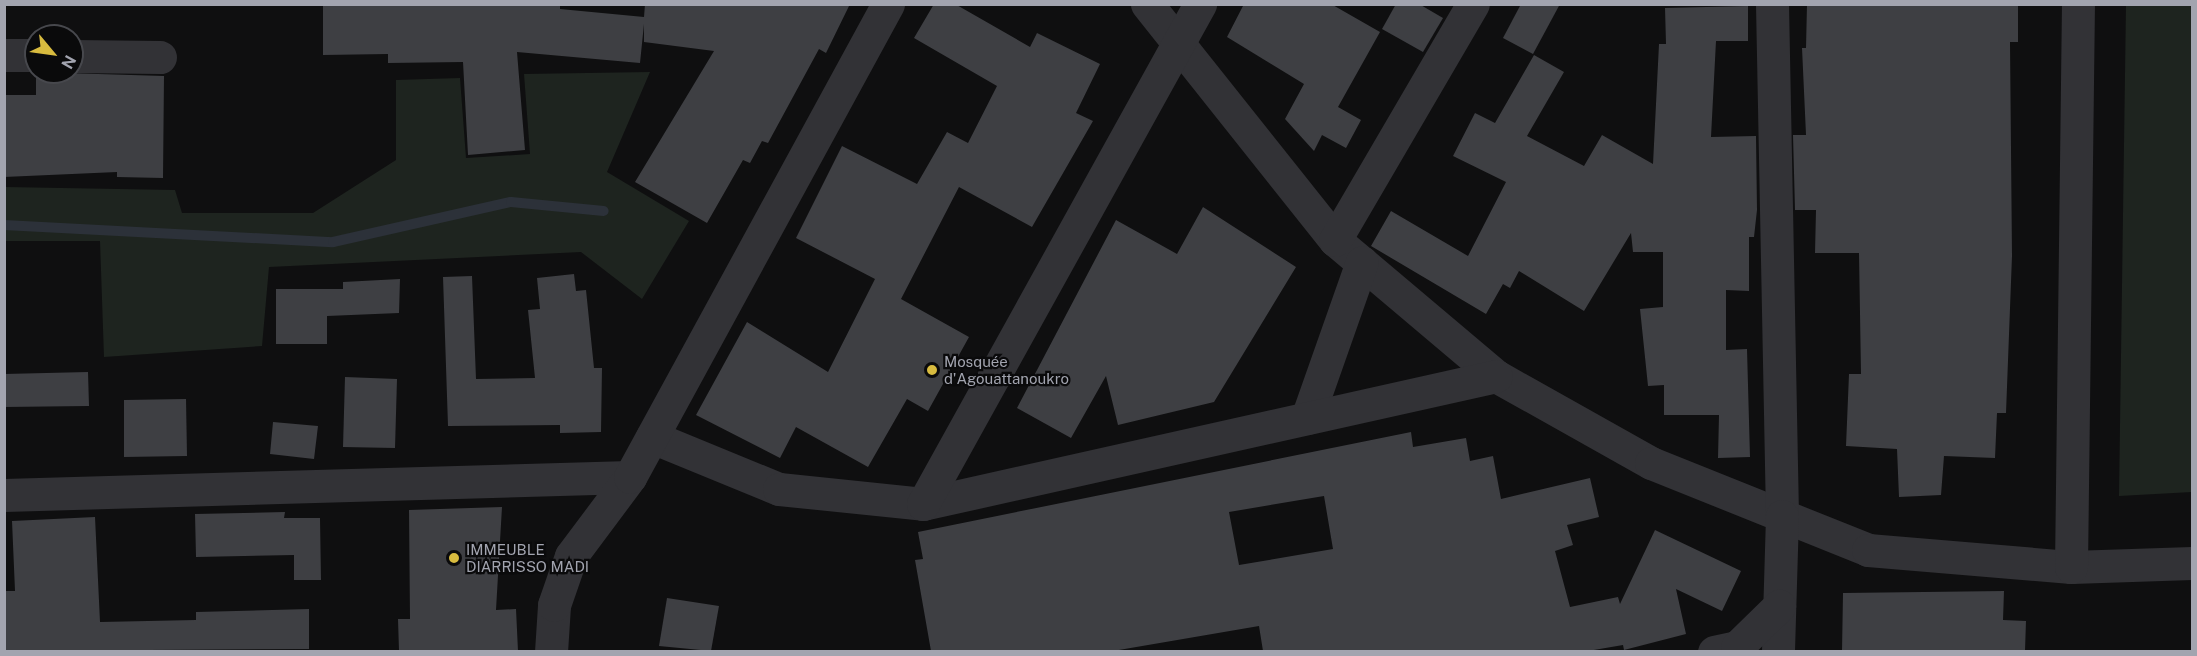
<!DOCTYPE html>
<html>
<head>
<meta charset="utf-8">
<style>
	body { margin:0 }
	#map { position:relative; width:2197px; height:656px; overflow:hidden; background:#0f0f10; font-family:"Public Sans",sans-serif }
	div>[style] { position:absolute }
	.green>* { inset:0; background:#1e241f }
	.stream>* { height:10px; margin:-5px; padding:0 5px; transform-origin:5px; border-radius:5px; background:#2c3139 }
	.building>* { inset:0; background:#3e3f43 }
	.street>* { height:33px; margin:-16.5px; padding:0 16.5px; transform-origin:16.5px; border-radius:16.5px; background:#323236 }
	.dots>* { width:16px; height:16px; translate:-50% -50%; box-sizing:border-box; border:3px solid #0a0a0b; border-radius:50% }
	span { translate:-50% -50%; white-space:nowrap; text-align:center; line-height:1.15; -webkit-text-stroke:4.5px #0a0a0b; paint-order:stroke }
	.poi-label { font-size:15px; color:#a2a4af }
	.left { translate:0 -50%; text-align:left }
	.frame { position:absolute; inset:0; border:6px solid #a2a4af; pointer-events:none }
	.north { position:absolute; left:24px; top:24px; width:60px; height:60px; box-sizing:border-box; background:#0a0a0b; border:2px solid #47484d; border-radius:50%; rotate:119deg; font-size:16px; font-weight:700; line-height:24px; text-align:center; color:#a2a4af }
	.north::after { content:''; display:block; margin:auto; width:21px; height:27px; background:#d8bb3f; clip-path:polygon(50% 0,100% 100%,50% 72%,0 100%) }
</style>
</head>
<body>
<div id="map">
	<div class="green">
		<div style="clip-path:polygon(2126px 5px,2192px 5px,2192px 492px,2119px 496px)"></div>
		<div style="clip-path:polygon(650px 72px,607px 172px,689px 221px,642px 299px,581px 252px,269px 267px,262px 346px,104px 357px,100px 241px,5px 241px,5px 187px,175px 190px,182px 213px,313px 213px,396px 160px,396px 80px,460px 78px,466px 158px,530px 154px,524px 74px)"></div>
	</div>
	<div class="stream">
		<div style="left:4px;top:225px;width:329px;rotate:3deg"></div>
		<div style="left:333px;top:242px;width:182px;rotate:-12.7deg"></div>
		<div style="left:511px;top:202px;width:93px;rotate:5.5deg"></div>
	</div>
	<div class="building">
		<div style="clip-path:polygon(323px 4px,560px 4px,560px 9px,644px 17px,645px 4px,850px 4px,826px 53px,819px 49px,768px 143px,762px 141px,750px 163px,743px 160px,707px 223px,635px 182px,714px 51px,644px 42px,644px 24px,640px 63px,517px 52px,525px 150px,468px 155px,463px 62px,388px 63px,388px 54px,323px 55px)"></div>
		<div style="clip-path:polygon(934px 4px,955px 4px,1030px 47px,1037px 33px,1100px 64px,1076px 113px,1093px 121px,1032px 227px,959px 187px,901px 299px,969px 337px,928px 411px,907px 399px,868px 467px,796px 427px,780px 458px,696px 415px,747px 322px,828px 372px,875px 279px,796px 238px,842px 146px,917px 184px,947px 132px,968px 143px,997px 86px,914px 38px)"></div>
		<div style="clip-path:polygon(1244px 4px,1331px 4px,1380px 32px,1338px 107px,1361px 120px,1346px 148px,1322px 135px,1314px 151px,1285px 119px,1304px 84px,1227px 37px)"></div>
		<div style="clip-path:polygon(1396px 4px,1419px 4px,1443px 18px,1423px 52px,1382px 29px)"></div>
		<div style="clip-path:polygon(1521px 4px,1560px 4px,1533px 54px,1503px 38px)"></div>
		<div style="clip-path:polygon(1807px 4px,2018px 4px,2018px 42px,2010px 42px,2012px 256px,2006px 413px,1997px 413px,1995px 458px,1944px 456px,1941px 495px,1899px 497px,1897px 449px,1846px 446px,1849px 374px,1861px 374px,1859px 253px,1815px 253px,1816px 210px,1795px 210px,1793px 135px,1806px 135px,1802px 48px,1806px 48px)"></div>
		<div style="clip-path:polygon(1748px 6px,1748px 41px,1716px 41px,1711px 137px,1756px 136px,1757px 210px,1754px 237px,1749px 237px,1749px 291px,1726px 290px,1726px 350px,1747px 349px,1750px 457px,1718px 458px,1719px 415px,1664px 415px,1664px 385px,1648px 386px,1640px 309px,1663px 307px,1663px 252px,1633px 252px,1631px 233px,1584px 311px,1519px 271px,1510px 288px,1503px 284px,1486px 314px,1371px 246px,1391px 211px,1468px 256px,1506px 182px,1453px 156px,1475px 113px,1495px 123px,1534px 55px,1564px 72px,1527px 136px,1584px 166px,1602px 135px,1653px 164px,1659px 44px,1666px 44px,1665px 8px)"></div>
		<div style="clip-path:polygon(65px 73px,164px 76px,163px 178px,117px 177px,117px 172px,4px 177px,4px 95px,36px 95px,36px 75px)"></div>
		<div style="clip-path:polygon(1203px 207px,1296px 267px,1214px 402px,1118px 425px,1106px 376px,1071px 438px,1017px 408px,1116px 220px,1177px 254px)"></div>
		<div style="clip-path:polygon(574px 274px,576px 291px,586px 290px,594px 368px,602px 368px,601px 432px,560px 433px,560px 425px,448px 426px,443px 277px,472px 276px,476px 379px,535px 378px,528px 310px,540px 309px,537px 278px)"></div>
		<div style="clip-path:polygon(400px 279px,399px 313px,327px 316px,327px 344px,276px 344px,276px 289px,343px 289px,343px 282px)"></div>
		<div style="clip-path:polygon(88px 372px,89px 406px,4px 407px,4px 374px)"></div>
		<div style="clip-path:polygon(345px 377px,397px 379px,395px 448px,343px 447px)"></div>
		<div style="clip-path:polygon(186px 399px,187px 456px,124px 457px,124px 400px)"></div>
		<div style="clip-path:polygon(273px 422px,318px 426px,314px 459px,270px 454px)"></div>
		<div style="clip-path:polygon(evenodd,1411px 432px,1413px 447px,1466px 438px,1470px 461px,1493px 456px,1501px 499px,1590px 478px,1599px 517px,1567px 525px,1573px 545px,1555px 551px,1570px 607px,1618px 597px,1620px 604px,1655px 530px,1741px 571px,1722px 611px,1676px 589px,1686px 634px,1624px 650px,1623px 645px,1588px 651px,1263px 651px,1259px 626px,1113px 651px,931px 651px,915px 560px,923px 559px,918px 532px,1411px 432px,1324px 496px,1333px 549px,1239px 565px,1229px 512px,1324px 496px)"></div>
		<div style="clip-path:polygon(502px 507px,496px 610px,516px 609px,518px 651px,399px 651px,398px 619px,410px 619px,409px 510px)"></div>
		<div style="clip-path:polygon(285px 512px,284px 518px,320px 518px,321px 580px,294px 580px,294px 555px,196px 557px,195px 514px)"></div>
		<div style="clip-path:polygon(95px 517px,100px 622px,196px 620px,196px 612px,309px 609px,309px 649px,4px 651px,4px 591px,15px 591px,12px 521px)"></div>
		<div style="clip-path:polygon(2004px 591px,2003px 620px,2026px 621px,2025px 651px,1842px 651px,1843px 593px)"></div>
		<div style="clip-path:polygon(667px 598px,719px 606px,711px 651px,659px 646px)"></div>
	</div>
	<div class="street">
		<div style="left:1147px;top:4px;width:302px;rotate:51.5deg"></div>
		<div style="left:1335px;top:240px;width:211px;rotate:40.2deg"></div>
		<div style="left:1496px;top:376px;width:178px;rotate:29.3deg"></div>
		<div style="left:1651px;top:463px;width:234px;rotate:21.8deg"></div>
		<div style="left:1868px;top:550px;width:204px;rotate:4.8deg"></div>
		<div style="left:2071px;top:567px;width:121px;rotate:-1.9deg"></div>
		<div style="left:1772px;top:4px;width:512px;rotate:88.88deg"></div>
		<div style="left:1782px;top:516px;width:136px;rotate:91.7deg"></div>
		<div style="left:4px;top:55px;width:32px"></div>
		<div style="left:72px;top:56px;width:88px;rotate:0.7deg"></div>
		<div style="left:1335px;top:240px;width:273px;rotate:-59.7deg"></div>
		<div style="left:1307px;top:418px;width:165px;rotate:-70.6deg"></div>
		<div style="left:652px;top:437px;width:137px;rotate:22.3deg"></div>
		<div style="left:779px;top:489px;width:145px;rotate:5.9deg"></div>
		<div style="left:923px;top:504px;width:587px;rotate:-12.59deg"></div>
		<div style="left:4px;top:495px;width:626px;rotate:-1.65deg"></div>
		<div style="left:923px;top:504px;width:572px;rotate:-61.01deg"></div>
		<div style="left:2071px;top:567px;width:563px;rotate:-89.29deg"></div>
		<div style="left:551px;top:652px;width:47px;rotate:-86.3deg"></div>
		<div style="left:554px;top:605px;width:52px;rotate:-70.9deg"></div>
		<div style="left:571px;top:556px;width:99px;rotate:-53.2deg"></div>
		<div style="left:630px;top:477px;width:539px;rotate:-61.39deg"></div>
		<div style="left:1714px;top:652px;width:24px;rotate:-12deg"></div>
		<div style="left:1737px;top:647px;width:59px;rotate:-44.3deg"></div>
	</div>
	<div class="dots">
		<div style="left:932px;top:370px;background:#d8bb3f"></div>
		<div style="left:454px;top:558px;background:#d8bb3f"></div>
	</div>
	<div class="poi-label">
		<span class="left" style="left:944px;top:370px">Mosquée<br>d'Agouattanoukro</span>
		<span class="left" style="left:466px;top:558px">IMMEUBLE<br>DIARRISSO MADI</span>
	</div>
	<div class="frame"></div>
	<div class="north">N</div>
</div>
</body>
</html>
